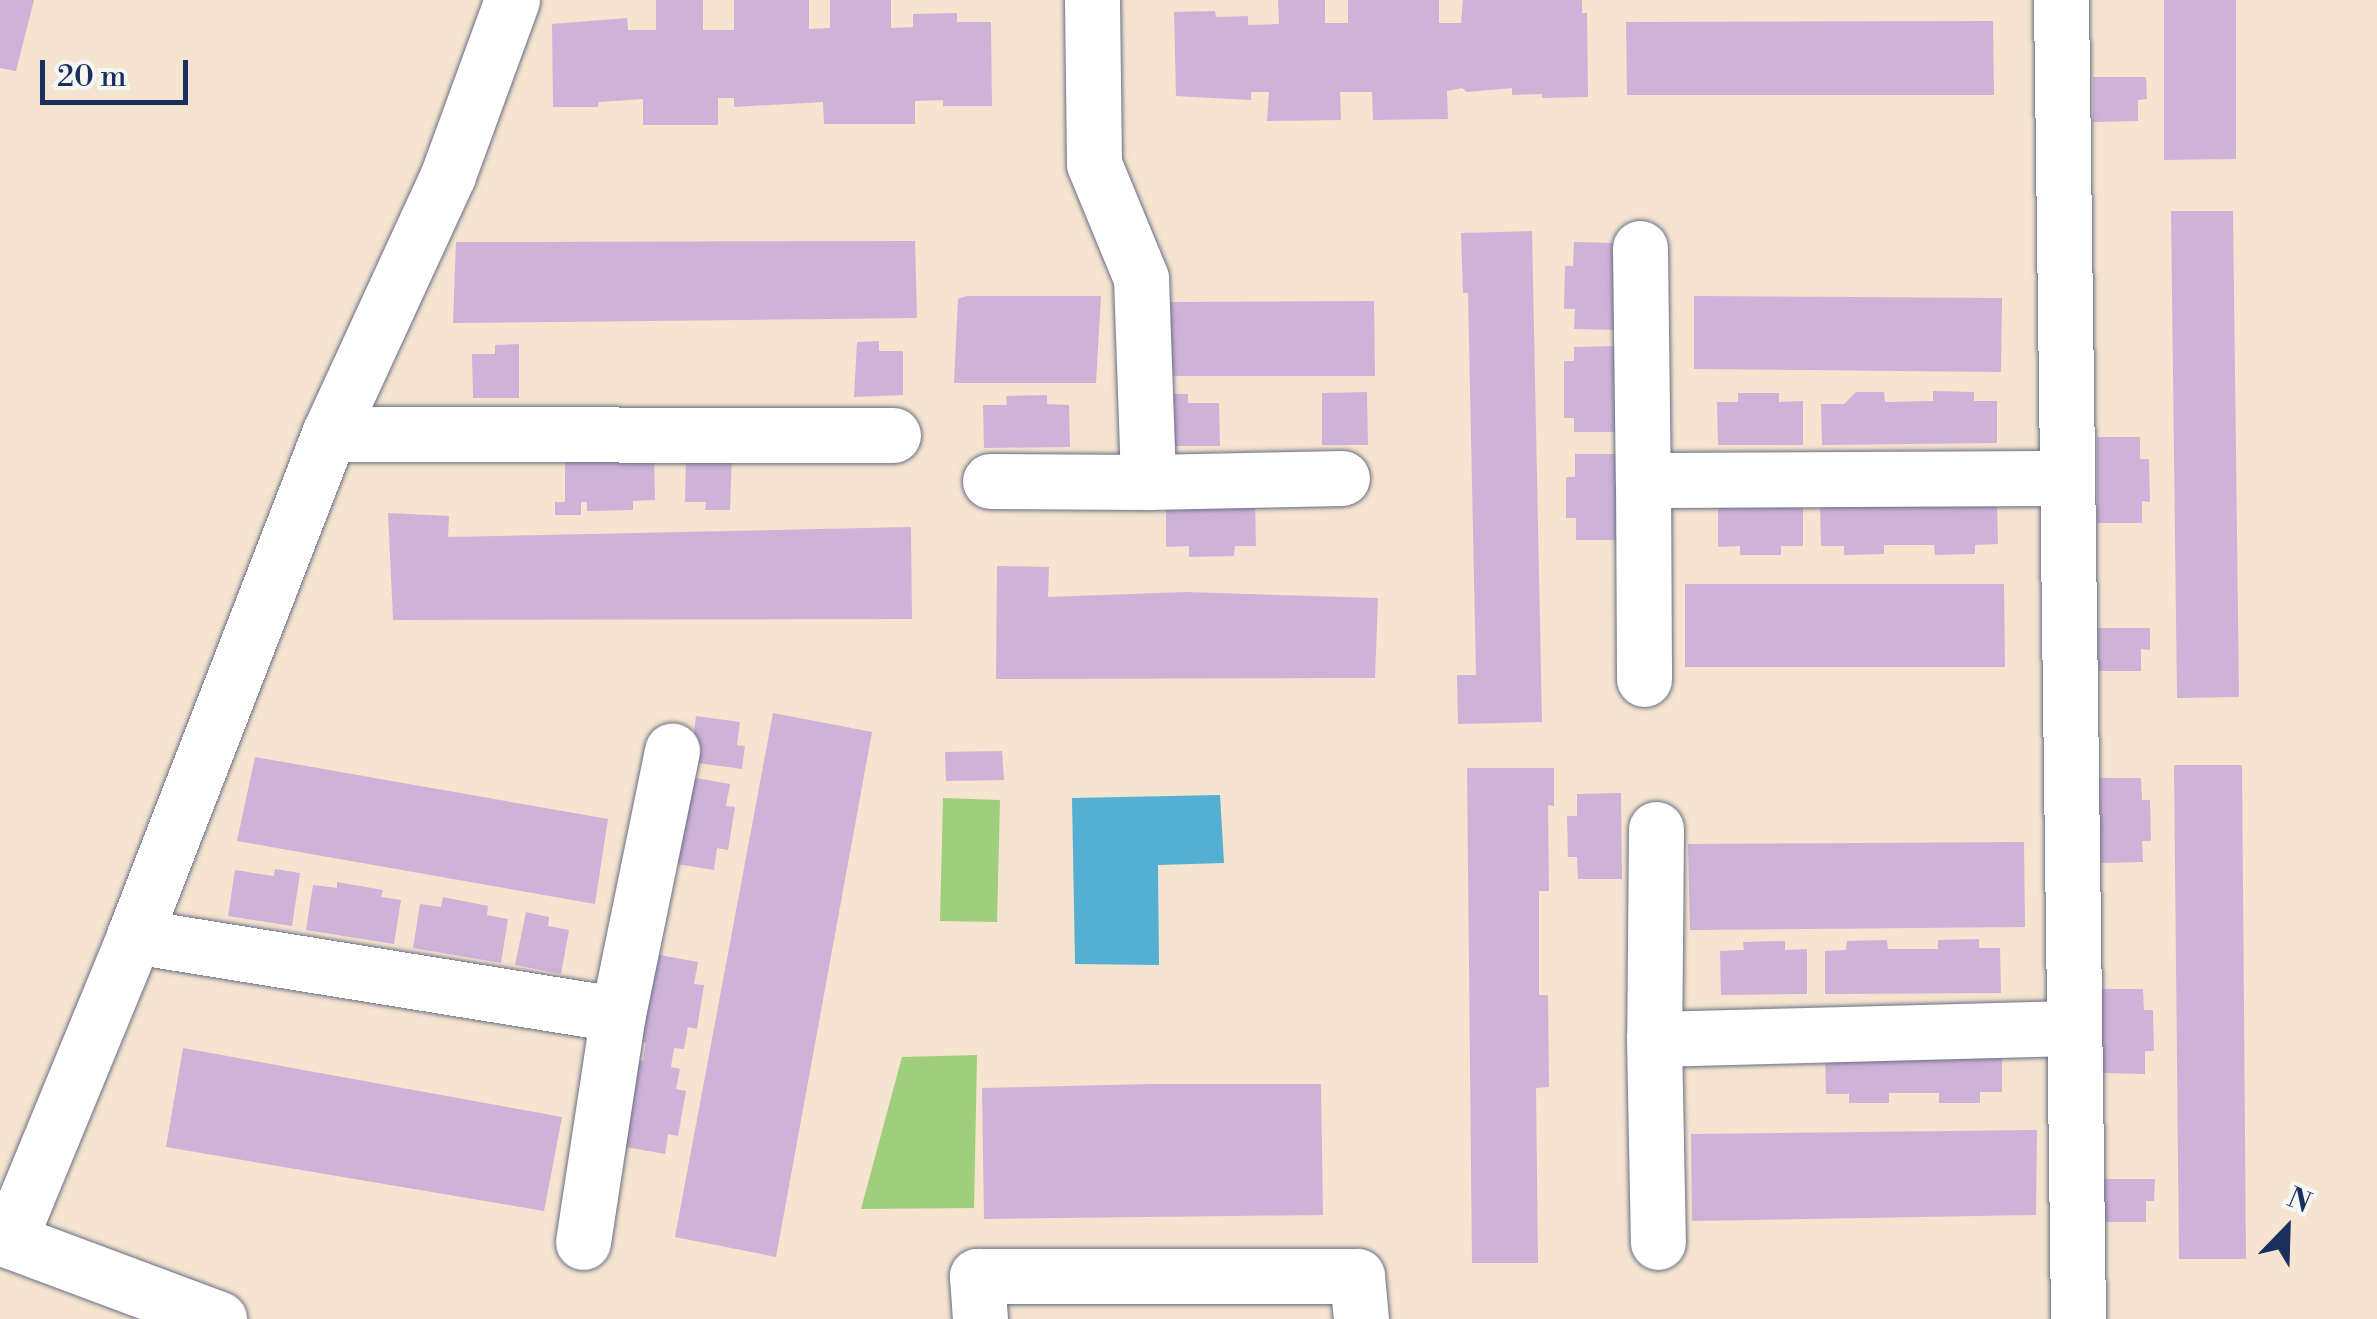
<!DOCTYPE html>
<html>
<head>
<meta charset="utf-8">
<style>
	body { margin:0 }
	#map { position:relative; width:2377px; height:1319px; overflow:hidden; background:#f5e4cf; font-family:"Libre Bodoni",serif }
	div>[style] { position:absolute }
	.green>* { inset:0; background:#9fce7d }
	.water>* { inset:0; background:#54b0d2 }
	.building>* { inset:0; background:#cfb2d7 }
	.roads { filter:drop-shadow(0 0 2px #676e86) drop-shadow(0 0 2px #676e86) }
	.minor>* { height:55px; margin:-27.5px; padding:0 27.5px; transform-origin:27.5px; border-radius:27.5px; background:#fff }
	span { translate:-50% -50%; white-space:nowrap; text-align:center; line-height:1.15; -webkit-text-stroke:10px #f6f6f2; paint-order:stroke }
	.north { position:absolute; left:2237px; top:1179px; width:100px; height:100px; -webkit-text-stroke:8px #f6f6f2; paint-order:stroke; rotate:23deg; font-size:28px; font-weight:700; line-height:40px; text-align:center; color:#1b2f5e }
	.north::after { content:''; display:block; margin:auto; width:35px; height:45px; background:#1b2f5e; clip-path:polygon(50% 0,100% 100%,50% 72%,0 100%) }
	.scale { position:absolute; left:40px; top:60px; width:148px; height:45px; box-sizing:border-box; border:5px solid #1b2f5e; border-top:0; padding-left:12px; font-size:30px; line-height:35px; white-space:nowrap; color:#1b2f5e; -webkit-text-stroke:8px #f6f6f2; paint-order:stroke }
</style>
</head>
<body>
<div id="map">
	<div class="green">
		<div style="clip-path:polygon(943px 798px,1000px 800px,997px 922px,940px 921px)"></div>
		<div style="clip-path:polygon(977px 1055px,974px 1208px,861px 1209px,902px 1057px)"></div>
	</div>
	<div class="water">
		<div style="clip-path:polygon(1220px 795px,1224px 863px,1158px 865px,1159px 965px,1075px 964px,1072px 798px)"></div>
	</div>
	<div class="building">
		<div style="clip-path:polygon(0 0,34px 0,16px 71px,0 68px)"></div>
		<div style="clip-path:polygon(656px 0,703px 0,703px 30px,734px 30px,734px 0,809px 0,809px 29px,830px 28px,830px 0,891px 0,891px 28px,913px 27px,913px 14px,957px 13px,957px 22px,991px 22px,992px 106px,943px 106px,943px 100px,915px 101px,915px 124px,824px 124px,823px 102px,734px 107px,734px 98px,718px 98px,718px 125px,643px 125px,643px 99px,599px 102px,598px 107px,553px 107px,552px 24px,627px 18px,628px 30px,656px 30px)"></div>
		<div style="clip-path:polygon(1278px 0,1325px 0,1325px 23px,1348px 23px,1348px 0,1439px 0,1439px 23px,1461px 23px,1463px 0,1582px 0,1582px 13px,1587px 13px,1588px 97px,1542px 98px,1542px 94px,1512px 95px,1512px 88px,1467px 92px,1462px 88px,1447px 91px,1448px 119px,1373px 120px,1372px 92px,1340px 92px,1341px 120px,1267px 121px,1269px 92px,1251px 92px,1251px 100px,1176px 96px,1174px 12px,1215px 11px,1216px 17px,1248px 16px,1248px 25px,1279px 24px)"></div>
		<div style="clip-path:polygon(2164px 0,2236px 0,2236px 159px,2164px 160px)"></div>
		<div style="clip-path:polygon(1993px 21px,1994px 95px,1627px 95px,1626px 22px)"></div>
		<div style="clip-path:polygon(2093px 77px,2146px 77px,2147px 99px,2138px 100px,2138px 121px,2093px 122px)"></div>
		<div style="clip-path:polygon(2171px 211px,2233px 211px,2239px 697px,2177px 698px)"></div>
		<div style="clip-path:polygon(1532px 231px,1542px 722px,1458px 724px,1457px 675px,1476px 675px,1468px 293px,1463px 293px,1461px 233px)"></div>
		<div style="clip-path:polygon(915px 241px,917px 318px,453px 323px,456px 242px)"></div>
		<div style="clip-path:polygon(1574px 242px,1616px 243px,1615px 330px,1574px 329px,1575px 309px,1564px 309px,1565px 266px,1573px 266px)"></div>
		<div style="clip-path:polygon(967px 296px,1101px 296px,1096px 383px,954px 383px,958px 299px)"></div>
		<div style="clip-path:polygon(1694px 296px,2002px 298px,2001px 372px,1694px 369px)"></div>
		<div style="clip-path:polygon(1374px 301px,1375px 376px,1169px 376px,1169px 302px)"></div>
		<div style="clip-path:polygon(879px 341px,879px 351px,903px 351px,903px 395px,854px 397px,857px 342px)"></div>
		<div style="clip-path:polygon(519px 344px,519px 398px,473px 398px,472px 354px,495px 354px,495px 345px)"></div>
		<div style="clip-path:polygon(1617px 346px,1617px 432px,1574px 432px,1574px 418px,1564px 418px,1564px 361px,1574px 361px,1574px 347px)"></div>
		<div style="clip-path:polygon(1933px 391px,1974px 392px,1974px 401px,1997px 401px,1997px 443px,1822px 445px,1821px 404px,1844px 404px,1856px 392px,1884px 392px,1885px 402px,1933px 401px)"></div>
		<div style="clip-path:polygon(1367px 392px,1368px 445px,1322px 445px,1322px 393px)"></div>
		<div style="clip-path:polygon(1738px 393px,1779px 393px,1779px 402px,1803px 401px,1803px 445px,1718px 445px,1717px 402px,1738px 402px)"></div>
		<div style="clip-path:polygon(1167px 394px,1188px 394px,1188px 403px,1219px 403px,1220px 446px,1175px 446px,1174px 404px,1167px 405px)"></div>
		<div style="clip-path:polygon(1047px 395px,1047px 404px,1069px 405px,1070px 447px,984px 448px,983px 405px,1007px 405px,1006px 396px)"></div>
		<div style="clip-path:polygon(2097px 437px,2140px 437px,2140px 459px,2149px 459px,2150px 502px,2142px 501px,2142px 523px,2097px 523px)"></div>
		<div style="clip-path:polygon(1575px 454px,1618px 454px,1618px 540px,1576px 540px,1576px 518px,1566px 518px,1566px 477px,1575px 477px)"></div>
		<div style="clip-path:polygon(686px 455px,732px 455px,730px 510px,705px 510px,706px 502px,685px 502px)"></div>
		<div style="clip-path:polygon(654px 456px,655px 500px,633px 501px,633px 510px,587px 511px,587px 502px,581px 502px,581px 515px,555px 515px,555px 502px,565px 502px,565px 458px)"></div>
		<div style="clip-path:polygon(1255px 501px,1256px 546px,1235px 546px,1234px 556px,1189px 557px,1189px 546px,1166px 547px,1166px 502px)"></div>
		<div style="clip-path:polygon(1997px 501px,1998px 544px,1975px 545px,1975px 554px,1935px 555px,1934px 545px,1884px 545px,1884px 554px,1844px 555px,1844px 546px,1821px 546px,1820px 502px)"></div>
		<div style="clip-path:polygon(1718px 503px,1803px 503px,1803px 546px,1781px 546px,1781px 555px,1740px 555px,1740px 546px,1718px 547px)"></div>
		<div style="clip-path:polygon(388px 513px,449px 516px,448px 537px,911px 527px,912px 619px,393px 620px)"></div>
		<div style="clip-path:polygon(997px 566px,1049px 567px,1048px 597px,1186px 592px,1378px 598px,1375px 678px,996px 679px)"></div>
		<div style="clip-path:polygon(1685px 584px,2004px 584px,2005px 667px,1685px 667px)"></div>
		<div style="clip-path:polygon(2098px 628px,2150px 628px,2150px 650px,2141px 649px,2141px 671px,2098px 671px)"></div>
		<div style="clip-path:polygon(773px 713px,872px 732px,776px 1257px,675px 1237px)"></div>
		<div style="clip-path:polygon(696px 716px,740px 722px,737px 745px,745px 746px,742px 769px,690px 762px)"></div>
		<div style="clip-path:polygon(1002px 751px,1004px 780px,946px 781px,945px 752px)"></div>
		<div style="clip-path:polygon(255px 757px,608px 819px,595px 904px,237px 841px)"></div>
		<div style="clip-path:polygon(2174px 765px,2242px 765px,2246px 1259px,2179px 1259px)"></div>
		<div style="clip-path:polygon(1467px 768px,1554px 768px,1554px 806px,1548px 805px,1549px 891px,1539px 891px,1539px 995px,1548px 995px,1549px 1087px,1536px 1088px,1538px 1263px,1472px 1263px)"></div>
		<div style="clip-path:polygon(685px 776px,730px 784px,726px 806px,735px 807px,728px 850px,717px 848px,714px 870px,670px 863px)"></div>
		<div style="clip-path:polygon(2099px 778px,2141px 778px,2142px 800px,2150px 800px,2151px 841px,2142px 841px,2143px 862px,2101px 863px)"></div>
		<div style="clip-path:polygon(1621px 793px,1622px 879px,1578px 879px,1577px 857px,1568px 857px,1567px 816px,1577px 816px,1577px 794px)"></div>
		<div style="clip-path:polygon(2024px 842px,2025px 927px,1690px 930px,1688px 844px)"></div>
		<div style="clip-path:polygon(275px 869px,300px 873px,292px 926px,228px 916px,235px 870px,274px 876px)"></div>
		<div style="clip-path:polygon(337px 882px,383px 890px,381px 897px,401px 900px,394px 944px,306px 930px,313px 885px,337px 888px)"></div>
		<div style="clip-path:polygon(443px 897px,488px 906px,487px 915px,508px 919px,501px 963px,413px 948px,420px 904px,441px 907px)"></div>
		<div style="clip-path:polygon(526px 912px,549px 917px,548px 926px,569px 930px,561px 974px,515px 965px)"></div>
		<div style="clip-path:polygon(1979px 939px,1979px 948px,2000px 948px,2001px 993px,1825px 994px,1825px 951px,1846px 950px,1847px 941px,1887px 940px,1888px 949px,1938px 949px,1938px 940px)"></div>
		<div style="clip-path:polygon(1785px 941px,1785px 950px,1807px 949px,1807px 994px,1721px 995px,1720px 951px,1744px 950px,1743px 942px)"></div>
		<div style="clip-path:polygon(654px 954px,698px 962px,694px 984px,704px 985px,697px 1029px,688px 1027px,684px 1049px,674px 1048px,671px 1067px,680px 1069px,676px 1089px,686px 1091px,678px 1136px,668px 1134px,665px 1154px,620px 1146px,636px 1060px,643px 1061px,646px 1043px,638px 1041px)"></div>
		<div style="clip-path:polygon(2100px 989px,2143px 989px,2144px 1010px,2153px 1010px,2154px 1051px,2145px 1051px,2145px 1074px,2101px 1073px)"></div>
		<div style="clip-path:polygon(183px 1048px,562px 1117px,544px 1211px,166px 1147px)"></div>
		<div style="clip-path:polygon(2002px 1050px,2002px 1092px,1980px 1092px,1980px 1103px,1939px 1103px,1939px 1093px,1889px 1093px,1889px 1103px,1849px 1103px,1849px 1094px,1826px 1094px,1825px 1051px)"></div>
		<div style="clip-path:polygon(1151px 1084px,1321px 1084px,1323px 1215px,984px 1219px,982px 1088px)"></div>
		<div style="clip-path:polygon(2037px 1130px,2036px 1215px,1692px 1221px,1691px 1134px)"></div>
		<div style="clip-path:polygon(2103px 1179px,2155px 1179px,2154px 1201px,2146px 1201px,2146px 1222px,2104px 1222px)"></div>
	</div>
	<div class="roads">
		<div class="minor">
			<div style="left:1092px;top:0;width:164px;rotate:89.3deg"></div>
			<div style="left:1094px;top:164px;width:123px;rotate:67.6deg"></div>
			<div style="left:1141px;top:278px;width:204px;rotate:88deg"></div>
			<div style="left:1148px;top:482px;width:194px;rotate:-1.2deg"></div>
			<div style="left:2061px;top:0;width:1319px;rotate:89.26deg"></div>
			<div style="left:1640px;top:248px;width:232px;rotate:89.3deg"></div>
			<div style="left:1643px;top:480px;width:422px;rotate:-0.3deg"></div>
			<div style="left:329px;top:434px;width:564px;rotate:0.1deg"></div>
			<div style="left:1643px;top:480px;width:199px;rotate:89.7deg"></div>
			<div style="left:990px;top:481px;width:158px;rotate:0.4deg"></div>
			<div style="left:1656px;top:829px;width:210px;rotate:90.5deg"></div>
			<div style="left:1654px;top:1039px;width:419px;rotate:-1.5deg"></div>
			<div style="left:134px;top:936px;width:490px;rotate:9.2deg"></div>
			<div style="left:618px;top:1014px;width:269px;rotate:-78.4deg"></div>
			<div style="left:1654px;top:1039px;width:203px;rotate:88.9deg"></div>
			<div style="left:0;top:1237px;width:234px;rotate:20.5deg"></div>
			<div style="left:9px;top:1240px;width:329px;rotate:-67.6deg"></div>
			<div style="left:134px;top:936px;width:539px;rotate:-68.77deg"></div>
			<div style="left:329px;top:434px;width:285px;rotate:-65.3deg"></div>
			<div style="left:448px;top:175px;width:186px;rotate:-69.9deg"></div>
			<div style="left:583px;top:1242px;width:231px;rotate:-81.3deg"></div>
			<div style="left:980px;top:1319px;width:43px;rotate:-94deg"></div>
			<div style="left:977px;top:1276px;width:380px"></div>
			<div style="left:1357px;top:1276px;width:43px;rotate:84.7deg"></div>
		</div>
	</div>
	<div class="north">N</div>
	<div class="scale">20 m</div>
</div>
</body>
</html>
